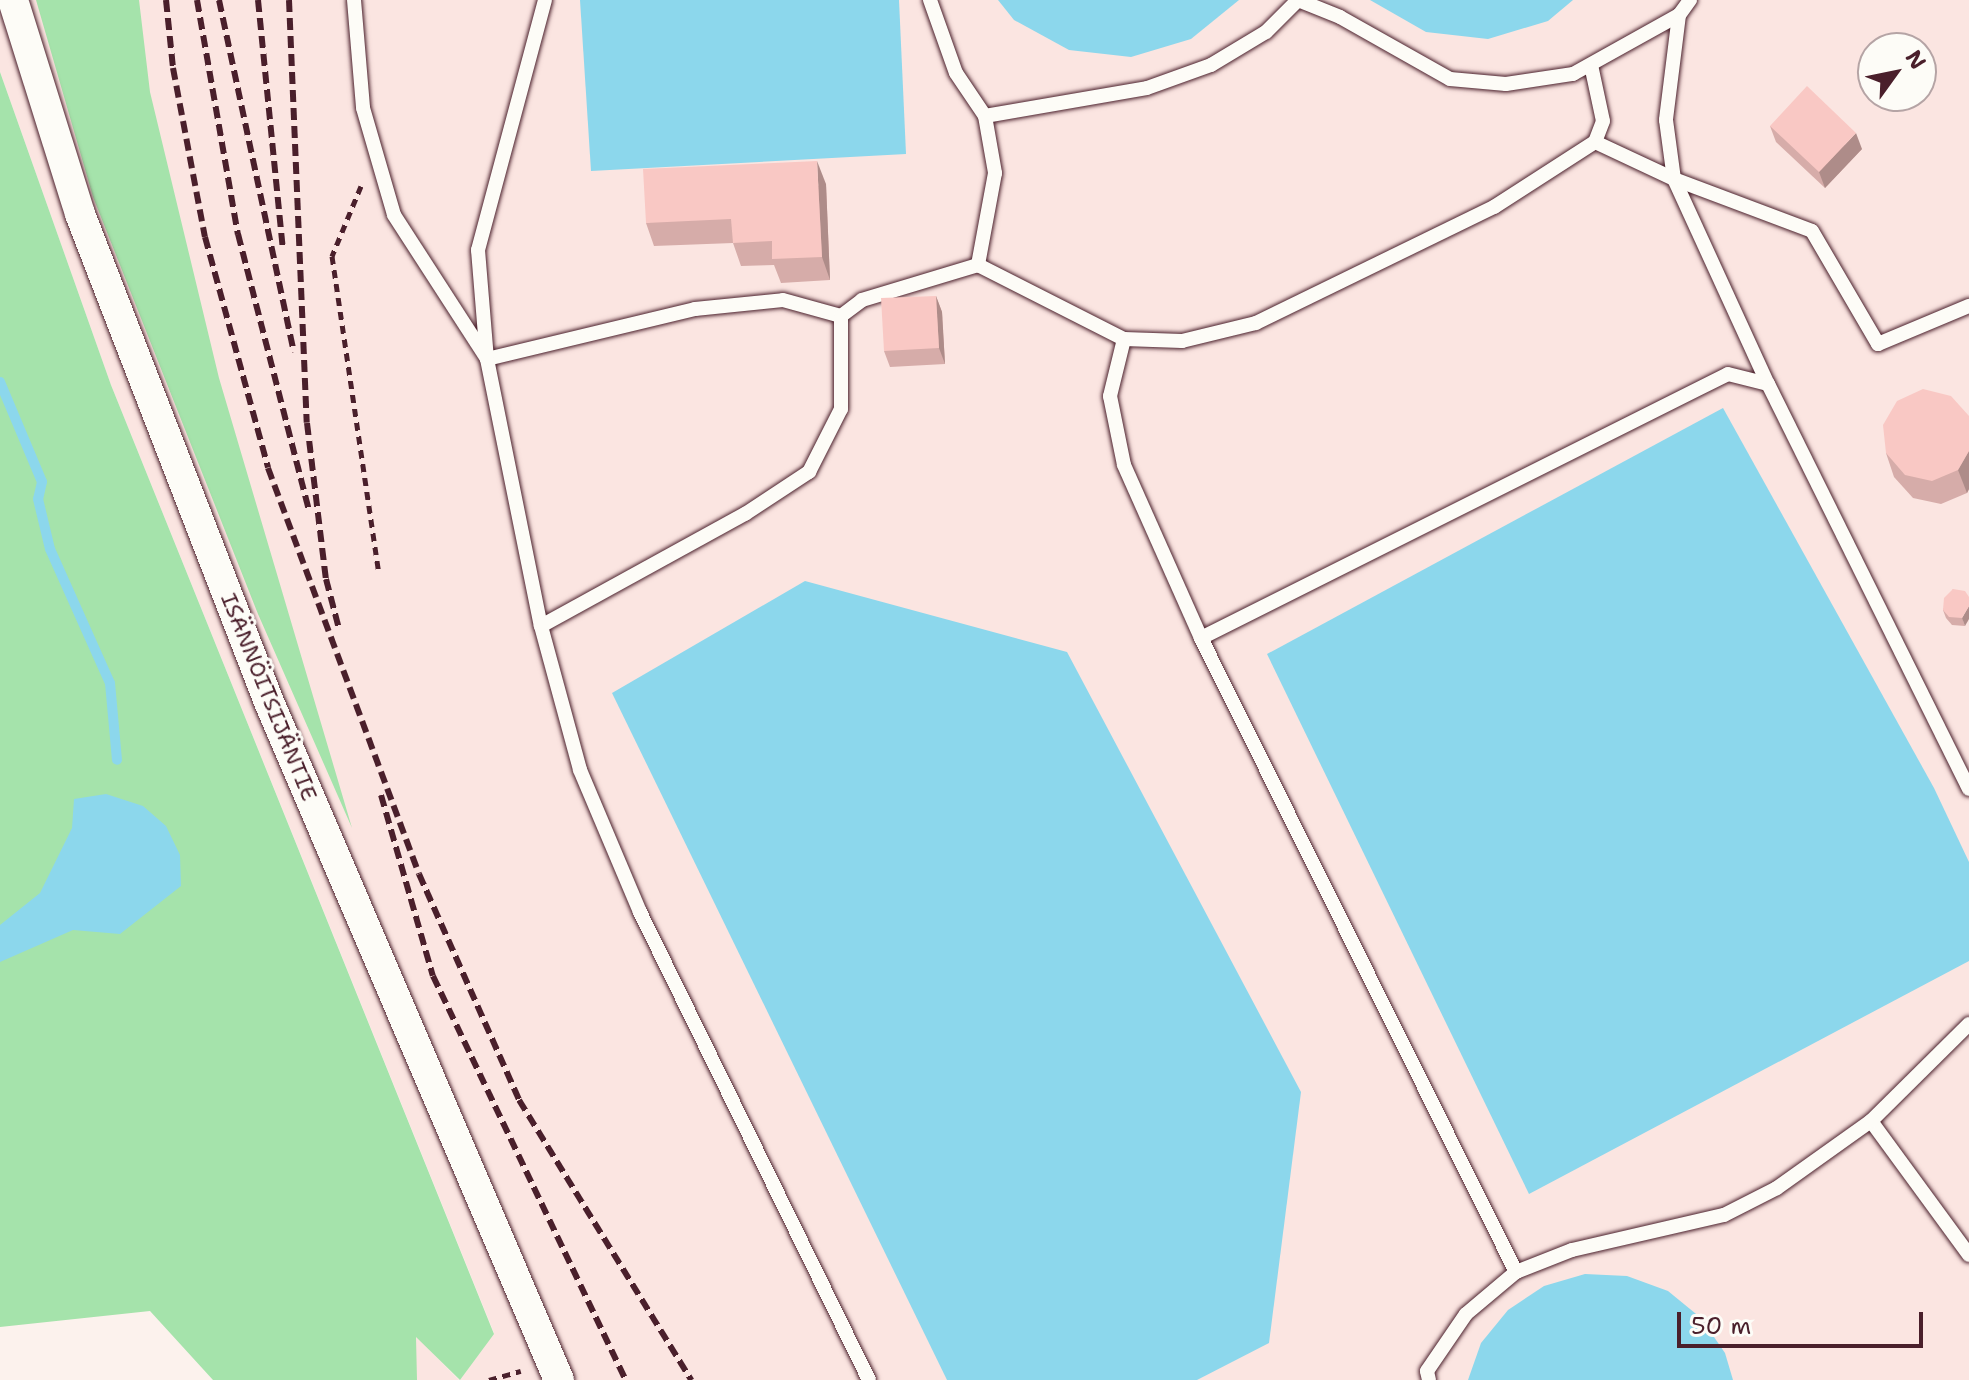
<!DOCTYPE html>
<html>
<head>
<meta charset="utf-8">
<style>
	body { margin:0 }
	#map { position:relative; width:1969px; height:1380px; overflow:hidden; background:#fcf2ed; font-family:"Shantell Sans",sans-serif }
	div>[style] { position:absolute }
	.built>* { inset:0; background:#fbe5e1 }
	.green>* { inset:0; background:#a5e3ab }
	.water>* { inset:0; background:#8cd7ec }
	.stream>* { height:10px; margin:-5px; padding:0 5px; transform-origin:5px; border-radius:5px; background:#8cd7ec }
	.path>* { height:5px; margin-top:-2.5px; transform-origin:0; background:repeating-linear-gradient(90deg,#4a1f2b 0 8px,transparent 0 14px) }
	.roads { filter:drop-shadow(0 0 2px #4a1f2b) drop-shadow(0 0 2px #4a1f2b) }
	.lane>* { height:14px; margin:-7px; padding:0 7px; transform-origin:7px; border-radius:7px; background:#fdfcf7 }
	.street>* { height:30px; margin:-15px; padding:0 15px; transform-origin:15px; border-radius:15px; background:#fdfcf7 }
	.rail>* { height:6px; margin-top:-3px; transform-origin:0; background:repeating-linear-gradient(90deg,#4a1f2b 0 12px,transparent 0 18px) }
	.wall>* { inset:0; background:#d6aca9 }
	.shaded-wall>* { inset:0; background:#ae8c89 }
	.building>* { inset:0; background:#f9c8c4 }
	span { translate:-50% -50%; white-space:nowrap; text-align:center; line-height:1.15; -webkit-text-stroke:6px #fdfcf7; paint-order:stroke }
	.street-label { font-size:22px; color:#4a1f2b }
	.north { position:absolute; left:1857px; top:32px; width:80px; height:80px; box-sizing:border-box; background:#fdfcf7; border:2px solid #b5a4a5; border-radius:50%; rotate:57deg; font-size:22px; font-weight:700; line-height:32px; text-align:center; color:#4a1f2b }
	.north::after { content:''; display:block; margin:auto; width:28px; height:36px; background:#4a1f2b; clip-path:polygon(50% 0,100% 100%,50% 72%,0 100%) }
	.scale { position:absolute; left:1677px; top:1312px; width:246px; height:36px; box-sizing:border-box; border:4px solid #4a1f2b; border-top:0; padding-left:10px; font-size:24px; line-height:28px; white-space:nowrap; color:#4a1f2b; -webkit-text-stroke:6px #fdfcf7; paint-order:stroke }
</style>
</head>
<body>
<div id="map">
	<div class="built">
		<div style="clip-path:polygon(evenodd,0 0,1969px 0,1969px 1380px,460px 1380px,494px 1333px,111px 385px,0 72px,0 0,1873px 48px,1921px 48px,1921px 96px,1873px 96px,1873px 48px)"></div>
		<div style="clip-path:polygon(416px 1336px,459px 1380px,416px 1380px)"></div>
	</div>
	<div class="green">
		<div style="clip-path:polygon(36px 0,139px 0,150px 92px,219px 378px,352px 828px,258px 614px,93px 197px)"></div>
		<div style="clip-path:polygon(0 72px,111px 385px,494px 1334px,460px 1380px,416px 1337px,417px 1380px,213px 1380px,150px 1311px,0 1327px)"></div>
	</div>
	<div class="water">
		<div style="clip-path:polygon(580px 0,899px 0,906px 154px,591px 171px)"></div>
		<div style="clip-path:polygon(998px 0,1239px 0,1191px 39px,1131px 57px,1069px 50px,1014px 20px)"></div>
		<div style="clip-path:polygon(1370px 0,1573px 0,1548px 21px,1488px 39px,1426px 32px)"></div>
		<div style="clip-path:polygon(1723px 408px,1934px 788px,1969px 862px,1969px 961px,1529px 1194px,1267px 654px)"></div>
		<div style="clip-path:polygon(805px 581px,1067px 652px,1301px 1092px,1269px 1343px,1197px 1380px,947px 1380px,612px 693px)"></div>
		<div style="clip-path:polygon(106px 794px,143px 806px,166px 826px,180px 855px,181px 886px,120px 934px,73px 930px,0 962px,0 925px,40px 893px,72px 828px,74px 799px)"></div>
		<div style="clip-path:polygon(1585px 1274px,1627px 1276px,1668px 1291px,1701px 1318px,1725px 1353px,1733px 1380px,1468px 1380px,1481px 1343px,1508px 1310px,1544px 1286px)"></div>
	</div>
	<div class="stream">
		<div style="left:0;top:382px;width:108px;rotate:67.2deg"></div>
		<div style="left:42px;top:482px;width:17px;rotate:103deg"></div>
		<div style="left:38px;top:499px;width:51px;rotate:76.5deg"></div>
		<div style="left:50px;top:549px;width:147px;rotate:65.9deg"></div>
		<div style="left:110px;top:683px;width:77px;rotate:84.8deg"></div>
	</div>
	<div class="path">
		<div style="left:361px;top:186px;width:76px;rotate:112.5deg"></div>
		<div style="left:332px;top:256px;width:320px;rotate:81.6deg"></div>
		<div style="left:489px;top:1380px;width:33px;rotate:-16deg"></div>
	</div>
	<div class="roads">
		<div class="lane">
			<div style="left:354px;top:0;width:108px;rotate:85.2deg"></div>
			<div style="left:363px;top:108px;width:111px;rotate:73.8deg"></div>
			<div style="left:394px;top:215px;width:171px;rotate:57.1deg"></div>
			<div style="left:487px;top:359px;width:214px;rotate:-13.5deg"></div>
			<div style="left:695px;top:309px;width:88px;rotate:-5.8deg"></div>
			<div style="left:783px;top:300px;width:60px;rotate:15.4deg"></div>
			<div style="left:545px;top:0;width:259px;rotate:105deg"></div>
			<div style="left:478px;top:250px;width:109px;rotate:85.3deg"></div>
			<div style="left:487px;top:359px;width:272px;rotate:78.6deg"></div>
			<div style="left:541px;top:626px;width:149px;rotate:74.8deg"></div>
			<div style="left:580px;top:770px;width:154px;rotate:67.1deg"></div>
			<div style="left:640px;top:912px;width:521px;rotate:63.93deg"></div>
			<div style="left:930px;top:0;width:77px;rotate:70.4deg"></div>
			<div style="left:956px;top:73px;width:52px;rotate:56deg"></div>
			<div style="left:985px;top:116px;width:58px;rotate:80deg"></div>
			<div style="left:995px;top:173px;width:94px;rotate:100.5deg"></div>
			<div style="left:978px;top:265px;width:164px;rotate:26.9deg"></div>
			<div style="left:1124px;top:339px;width:59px;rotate:103.8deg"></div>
			<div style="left:1110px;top:396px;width:70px;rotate:78.5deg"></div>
			<div style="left:1124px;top:465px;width:189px;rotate:66deg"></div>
			<div style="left:1298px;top:0;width:45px;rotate:22deg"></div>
			<div style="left:1340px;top:17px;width:126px;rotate:29.4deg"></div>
			<div style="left:1450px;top:79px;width:56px;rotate:5.1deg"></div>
			<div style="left:1506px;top:84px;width:68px;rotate:-8.5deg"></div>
			<div style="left:1573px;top:74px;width:121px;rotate:-29.1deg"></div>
			<div style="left:1690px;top:0;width:19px;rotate:126deg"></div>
			<div style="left:1679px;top:15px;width:106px;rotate:97.1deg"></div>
			<div style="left:1666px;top:120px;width:60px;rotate:82.3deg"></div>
			<div style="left:1674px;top:179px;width:226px;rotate:65.4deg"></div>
			<div style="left:985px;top:116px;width:164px;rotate:-9.8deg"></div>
			<div style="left:1147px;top:88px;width:68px;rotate:-19.8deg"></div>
			<div style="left:1211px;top:65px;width:64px;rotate:-31deg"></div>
			<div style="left:1266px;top:32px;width:45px;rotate:-45deg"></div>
			<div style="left:1595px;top:142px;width:87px;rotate:25.1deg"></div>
			<div style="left:1674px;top:179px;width:147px;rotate:20.6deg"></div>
			<div style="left:1812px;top:231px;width:131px;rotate:59.7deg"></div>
			<div style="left:1878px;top:344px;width:99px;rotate:-22.7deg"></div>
			<div style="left:1124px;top:339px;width:58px;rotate:2deg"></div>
			<div style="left:1182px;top:341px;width:76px;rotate:-13.7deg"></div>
			<div style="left:1256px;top:323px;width:265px;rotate:-26deg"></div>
			<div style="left:1494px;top:207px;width:120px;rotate:-32.8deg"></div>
			<div style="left:1595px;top:142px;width:22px;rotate:-69deg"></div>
			<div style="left:1603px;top:121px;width:57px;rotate:-102.1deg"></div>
			<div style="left:541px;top:626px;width:233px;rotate:-28.8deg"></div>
			<div style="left:745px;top:514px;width:77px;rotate:-33.3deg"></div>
			<div style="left:809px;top:472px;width:71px;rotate:-63.1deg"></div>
			<div style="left:841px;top:409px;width:93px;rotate:-90deg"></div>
			<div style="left:841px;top:316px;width:26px;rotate:-37deg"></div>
			<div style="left:862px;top:300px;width:121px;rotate:-16.8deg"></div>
			<div style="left:1871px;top:1121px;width:166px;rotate:53.8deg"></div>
			<div style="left:1516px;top:1272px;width:708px;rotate:-116.42deg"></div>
			<div style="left:1201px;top:638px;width:589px;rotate:-26.61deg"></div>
			<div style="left:1728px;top:374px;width:41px;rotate:14deg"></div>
			<div style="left:1768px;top:384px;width:452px;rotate:63.6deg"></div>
			<div style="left:1429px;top:1380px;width:9px;rotate:-103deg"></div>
			<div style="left:1427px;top:1371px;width:69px;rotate:-55.6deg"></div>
			<div style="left:1466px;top:1314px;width:65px;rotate:-40deg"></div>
			<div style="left:1516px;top:1272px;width:60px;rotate:-21.4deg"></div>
			<div style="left:1572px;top:1250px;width:156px;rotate:-13deg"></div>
			<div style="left:1724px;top:1215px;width:59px;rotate:-27deg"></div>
			<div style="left:1777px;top:1188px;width:115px;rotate:-35.5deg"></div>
			<div style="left:1871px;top:1121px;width:138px;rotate:-44.7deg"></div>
		</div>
		<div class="street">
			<div style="left:13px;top:0;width:224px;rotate:72.6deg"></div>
			<div style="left:80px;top:214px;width:523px;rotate:68.83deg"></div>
			<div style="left:269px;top:702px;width:737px;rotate:66.84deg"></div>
		</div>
	</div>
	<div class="rail">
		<div style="left:166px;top:0;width:68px;rotate:84.1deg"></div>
		<div style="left:173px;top:68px;width:172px;rotate:79.3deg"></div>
		<div style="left:205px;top:237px;width:239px;rotate:74.7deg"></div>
		<div style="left:268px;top:468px;width:433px;rotate:69.6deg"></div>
		<div style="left:419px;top:874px;width:247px;rotate:66.1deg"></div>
		<div style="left:519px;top:1100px;width:329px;rotate:58.4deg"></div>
		<div style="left:197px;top:0;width:238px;rotate:80.1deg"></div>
		<div style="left:238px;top:234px;width:286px;rotate:75.6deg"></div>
		<div style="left:219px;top:0;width:360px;rotate:78deg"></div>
		<div style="left:258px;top:0;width:252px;rotate:84.3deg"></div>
		<div style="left:289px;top:0;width:423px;rotate:87.6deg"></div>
		<div style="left:307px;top:423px;width:157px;rotate:83.1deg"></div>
		<div style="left:326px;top:579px;width:52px;rotate:75.4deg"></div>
		<div style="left:381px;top:795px;width:188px;rotate:74deg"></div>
		<div style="left:433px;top:976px;width:448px;rotate:64.5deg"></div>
	</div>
	<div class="wall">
		<div style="clip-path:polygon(1770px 126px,1862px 149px,1825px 188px,1776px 142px)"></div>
		<div style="clip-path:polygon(826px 184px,830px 280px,781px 283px,774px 265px,741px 266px,733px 243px,654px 246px,646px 223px)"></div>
		<div style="clip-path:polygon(936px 296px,942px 312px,945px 364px,890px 367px,884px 351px)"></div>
		<div style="clip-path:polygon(1969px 416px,1969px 489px,1967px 493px,1941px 504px,1913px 498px,1894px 477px,1886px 453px)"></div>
		<div style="clip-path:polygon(1953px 589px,1965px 626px,1952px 625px,1946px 618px,1943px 610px)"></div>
	</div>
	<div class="shaded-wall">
		<div style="clip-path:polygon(1856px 133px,1862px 149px,1825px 188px,1819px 172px)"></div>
		<div style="clip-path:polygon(817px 161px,826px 184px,830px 280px,822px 257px)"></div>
		<div style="clip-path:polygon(936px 296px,942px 312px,945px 364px,939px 348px)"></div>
		<div style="clip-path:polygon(1969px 451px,1969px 489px,1967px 493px,1958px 470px)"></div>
		<div style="clip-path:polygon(1969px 606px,1969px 619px,1965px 626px,1962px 618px)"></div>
	</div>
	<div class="building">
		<div style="clip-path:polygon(1807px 86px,1856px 133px,1819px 172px,1770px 126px)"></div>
		<div style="clip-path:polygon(817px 161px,822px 257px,772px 259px,772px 241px,733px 243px,731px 219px,646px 223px,643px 169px)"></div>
		<div style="clip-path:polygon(936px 296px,939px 348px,884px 351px,881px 298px)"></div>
		<div style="clip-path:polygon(1923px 389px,1951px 396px,1969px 416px,1969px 451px,1958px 470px,1932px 481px,1905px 475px,1886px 453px,1883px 425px,1897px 401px)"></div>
		<div style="clip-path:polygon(1953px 589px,1965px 591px,1969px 597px,1969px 606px,1962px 618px,1949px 617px,1943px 610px,1944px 598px)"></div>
	</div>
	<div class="street-label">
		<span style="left:269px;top:697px;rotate:68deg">ISÄNNÖITSIJÄNTIE</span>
	</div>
	<div class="north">N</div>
	<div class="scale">50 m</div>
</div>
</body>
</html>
